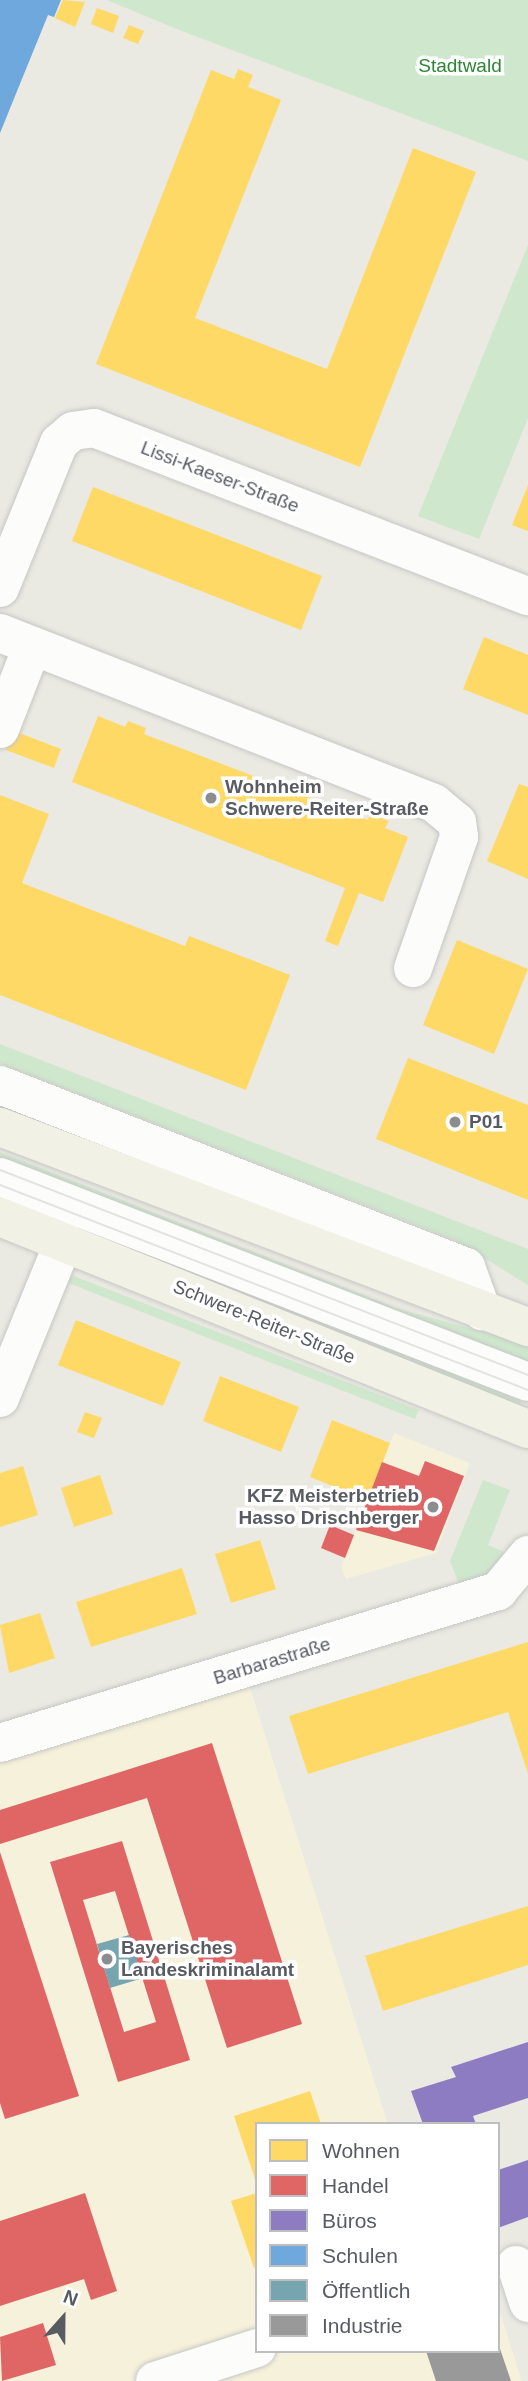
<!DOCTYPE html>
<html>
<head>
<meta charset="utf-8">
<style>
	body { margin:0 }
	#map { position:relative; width:528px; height:2381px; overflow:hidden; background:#eae9e2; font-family:Arial,sans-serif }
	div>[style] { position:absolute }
	.commercial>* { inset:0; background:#f6f1da }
	.green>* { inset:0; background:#cfe8cd }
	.homes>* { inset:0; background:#ffd966 }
	.shops>* { inset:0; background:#e06666 }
	.offices>* { inset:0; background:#8e7cc3 }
	.schools>* { inset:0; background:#6fa8dc }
	.public>* { inset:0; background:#76a5af }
	.industry>* { inset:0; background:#999 }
	.roads { filter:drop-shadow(0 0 2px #c6c7c5) drop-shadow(0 0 2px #c6c7c5) }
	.minor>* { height:38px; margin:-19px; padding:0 19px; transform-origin:19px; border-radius:19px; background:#fcfcfb }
	.major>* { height:38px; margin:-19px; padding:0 19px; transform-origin:19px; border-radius:19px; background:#f2f1e5 }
	.tram>* { height:2px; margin:-1px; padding:0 1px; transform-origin:1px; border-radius:1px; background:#e2e2e1 }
	.dots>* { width:19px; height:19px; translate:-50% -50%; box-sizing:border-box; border:4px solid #fff; border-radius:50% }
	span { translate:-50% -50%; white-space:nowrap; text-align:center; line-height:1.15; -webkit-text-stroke:7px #fff; paint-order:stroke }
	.park-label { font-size:19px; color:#2c8734 }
	.street-label { font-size:19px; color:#585c62 }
	.poi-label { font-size:19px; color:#585c62; font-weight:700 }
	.left { translate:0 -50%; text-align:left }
	.right { translate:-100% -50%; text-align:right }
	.legend { position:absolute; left:255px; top:2122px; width:245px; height:231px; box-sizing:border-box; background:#fff; border:2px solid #bcbec0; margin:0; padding:9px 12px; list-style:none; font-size:21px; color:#585c62 }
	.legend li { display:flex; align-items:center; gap:14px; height:35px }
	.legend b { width:35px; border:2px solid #bcbec0 }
	.north { position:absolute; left:28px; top:2283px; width:70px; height:70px; -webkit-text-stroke:5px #fff; paint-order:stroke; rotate:21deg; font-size:19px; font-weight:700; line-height:28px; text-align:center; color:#585c62 }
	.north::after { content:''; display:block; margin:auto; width:24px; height:32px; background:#585c62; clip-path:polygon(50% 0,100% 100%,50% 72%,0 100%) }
</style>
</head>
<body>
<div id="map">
	<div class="commercial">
		<div style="clip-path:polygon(394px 1433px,470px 1463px,436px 1553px,346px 1579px,341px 1567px)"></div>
		<div style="clip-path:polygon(248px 1681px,388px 2124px,257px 2124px,257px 2351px,498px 2351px,498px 2306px,522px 2381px,0 2381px,0 1755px)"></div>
	</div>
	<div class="green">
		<div style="clip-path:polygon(107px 0,528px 0,528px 161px,179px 30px)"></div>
		<div style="clip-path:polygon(528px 245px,528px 418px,479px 539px,418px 516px)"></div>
		<div style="clip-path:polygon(0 1044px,528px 1249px,528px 1285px,455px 1240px,0 1063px)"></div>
		<div style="clip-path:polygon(0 1152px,399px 1309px,528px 1344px,528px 1365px,0 1160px)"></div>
		<div style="clip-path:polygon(0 1193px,522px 1395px,519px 1405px,0 1201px)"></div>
		<div style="clip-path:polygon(74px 1276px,419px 1410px,415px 1419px,63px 1281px)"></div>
		<div style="clip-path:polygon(483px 1480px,510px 1490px,488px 1545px,512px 1555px,506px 1568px,459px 1584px,450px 1561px)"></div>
	</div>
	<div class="homes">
		<div style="clip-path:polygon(63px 0,85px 2px,75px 27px,55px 18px)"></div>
		<div style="clip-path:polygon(97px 8px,119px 16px,113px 33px,91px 24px)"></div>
		<div style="clip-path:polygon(129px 25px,144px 31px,138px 44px,123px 38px)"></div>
		<div style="clip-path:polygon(238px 69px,253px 75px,248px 87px,281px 100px,195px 318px,327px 369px,413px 148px,476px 172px,360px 467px,96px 364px,211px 70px,234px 79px)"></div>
		<div style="clip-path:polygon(528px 485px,528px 531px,512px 525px)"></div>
		<div style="clip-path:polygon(93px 487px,322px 576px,301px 630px,72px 541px)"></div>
		<div style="clip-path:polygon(484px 637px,528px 655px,528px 715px,463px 689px)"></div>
		<div style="clip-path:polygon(98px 716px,125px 727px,128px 721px,146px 728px,144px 734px,368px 820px,370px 814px,389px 821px,385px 828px,408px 837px,383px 902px,359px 893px,338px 946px,325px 941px,345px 888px,72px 782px)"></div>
		<div style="clip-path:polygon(14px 731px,61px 749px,54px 768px,6px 750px)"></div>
		<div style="clip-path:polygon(519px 784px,528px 787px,528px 879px,487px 861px)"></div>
		<div style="clip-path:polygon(0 795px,49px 814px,22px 883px,185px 946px,189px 936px,290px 975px,246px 1090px,0 995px)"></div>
		<div style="clip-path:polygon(457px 940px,528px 969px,494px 1054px,423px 1025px)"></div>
		<div style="clip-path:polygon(408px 1058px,528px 1105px,528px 1200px,376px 1139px)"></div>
		<div style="clip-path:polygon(76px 1320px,181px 1362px,163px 1406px,58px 1365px)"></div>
		<div style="clip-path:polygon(220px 1376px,299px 1407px,281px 1452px,203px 1421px)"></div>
		<div style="clip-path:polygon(85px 1412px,102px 1418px,94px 1438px,77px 1432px)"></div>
		<div style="clip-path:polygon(332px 1420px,390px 1443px,368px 1500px,310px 1477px)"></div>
		<div style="clip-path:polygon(23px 1466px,38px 1515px,0 1527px,0 1473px)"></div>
		<div style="clip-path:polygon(100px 1475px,113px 1514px,74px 1527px,61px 1488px)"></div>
		<div style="clip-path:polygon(260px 1540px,276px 1589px,231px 1603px,215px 1554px)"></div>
		<div style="clip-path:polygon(182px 1568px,197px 1614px,91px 1647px,76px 1602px)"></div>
		<div style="clip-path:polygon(40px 1613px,55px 1658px,9px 1673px,0 1625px)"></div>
		<div style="clip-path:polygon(528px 1642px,528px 1774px,508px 1712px,308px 1774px,289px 1716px)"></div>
		<div style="clip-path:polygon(528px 1906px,528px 1965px,383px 2011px,365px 1956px)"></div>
		<div style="clip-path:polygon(310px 2091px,321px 2124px,257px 2124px,256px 2182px,234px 2116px)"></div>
		<div style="clip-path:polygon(257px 2193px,257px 2267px,254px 2268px,231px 2201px)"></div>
	</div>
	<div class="shops">
		<div style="clip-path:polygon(425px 1461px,464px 1476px,434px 1551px,356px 1530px,382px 1462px,419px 1476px)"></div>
		<div style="clip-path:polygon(330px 1525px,354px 1535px,345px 1558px,321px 1548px)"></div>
		<div style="clip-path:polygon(212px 1743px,302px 2024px,227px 2048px,147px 1798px,0 1844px,0 1810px)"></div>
		<div style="clip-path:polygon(evenodd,122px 1841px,190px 2060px,118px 2082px,50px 1862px,122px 1841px,115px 1891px,156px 2022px,124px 2032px,83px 1900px,115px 1891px)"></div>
		<div style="clip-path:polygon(0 1852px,79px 2096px,5px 2119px,0 2103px)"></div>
		<div style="clip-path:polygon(85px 2193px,117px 2291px,91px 2300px,84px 2279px,0 2306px,0 2221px)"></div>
		<div style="clip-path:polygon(43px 2323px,56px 2365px,2px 2381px,0 2337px)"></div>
	</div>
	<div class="offices">
		<div style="clip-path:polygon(528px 2042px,528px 2098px,473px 2116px,476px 2124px,423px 2124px,411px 2091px,456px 2077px,451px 2067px)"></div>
		<div style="clip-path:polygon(528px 2160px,528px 2217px,498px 2228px,498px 2170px)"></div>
	</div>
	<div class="schools">
		<div style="clip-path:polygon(0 0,61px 0,54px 17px,48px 15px,0 133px)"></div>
	</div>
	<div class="public">
		<div style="clip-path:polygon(129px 1935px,143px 1978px,110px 1988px,97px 1944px)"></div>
	</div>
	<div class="industry">
		<div style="clip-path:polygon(498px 2343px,511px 2381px,436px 2381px,426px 2351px,498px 2351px)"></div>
	</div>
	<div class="roads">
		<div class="minor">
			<div style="left:0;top:588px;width:157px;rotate:-67.9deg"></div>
			<div style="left:59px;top:443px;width:18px;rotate:-41deg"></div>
			<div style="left:73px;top:431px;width:21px;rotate:-8deg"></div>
			<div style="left:94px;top:428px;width:465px;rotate:21.2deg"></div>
			<div style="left:0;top:633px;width:466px;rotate:21.4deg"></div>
			<div style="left:434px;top:803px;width:30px;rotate:40deg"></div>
			<div style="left:457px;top:822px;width:15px;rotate:82deg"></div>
			<div style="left:459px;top:837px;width:139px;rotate:109.3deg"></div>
			<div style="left:0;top:729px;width:88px;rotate:-68.7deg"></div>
			<div style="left:0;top:1085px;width:500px;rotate:21.33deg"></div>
			<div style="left:466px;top:1267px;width:47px;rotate:70deg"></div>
			<div style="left:0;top:1177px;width:566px;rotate:21.22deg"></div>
			<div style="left:0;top:1398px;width:170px;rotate:-67.8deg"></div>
			<div style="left:0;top:1743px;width:521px;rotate:-16.97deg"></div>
			<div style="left:498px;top:1591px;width:47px;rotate:-50.2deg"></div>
			<div style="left:516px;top:2265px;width:40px;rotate:72deg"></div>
			<div style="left:155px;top:2381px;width:107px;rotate:-17.9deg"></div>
		</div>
		<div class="major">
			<div style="left:0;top:1127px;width:565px;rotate:20.75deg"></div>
			<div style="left:0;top:1217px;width:569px;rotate:21.88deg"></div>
		</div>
	</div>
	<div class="tram">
		<div style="left:0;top:1170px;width:566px;rotate:21.22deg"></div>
		<div style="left:0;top:1185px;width:566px;rotate:21.22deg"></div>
	</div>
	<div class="dots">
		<div style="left:211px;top:798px;background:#8b8d8f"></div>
		<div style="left:455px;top:1122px;background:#8b8d8f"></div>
		<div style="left:433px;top:1507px;background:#8b8d8f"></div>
		<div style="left:107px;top:1959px;background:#8b8d8f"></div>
	</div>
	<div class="park-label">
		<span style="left:460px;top:66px">Stadtwald</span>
	</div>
	<div class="street-label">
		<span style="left:220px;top:477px;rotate:21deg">Lissi-Kaeser-Straße</span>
		<span style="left:264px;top:1322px;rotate:22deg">Schwere-Reiter-Straße</span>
		<span style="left:272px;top:1661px;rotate:-17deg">Barbarastraße</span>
	</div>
	<div class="poi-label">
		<span class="left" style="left:225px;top:798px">Wohnheim<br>Schwere-Reiter-Straße</span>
		<span class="left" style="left:469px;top:1122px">P01</span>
		<span class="right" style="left:419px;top:1507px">KFZ Meisterbetrieb<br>Hasso Drischberger</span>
		<span class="left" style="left:121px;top:1959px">Bayerisches<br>Landeskriminalamt</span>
	</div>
	<ul class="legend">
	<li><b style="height:19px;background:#ffd966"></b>Wohnen</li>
	<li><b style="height:19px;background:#e06666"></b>Handel</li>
	<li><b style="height:19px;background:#8e7cc3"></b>Büros</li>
	<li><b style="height:19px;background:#6fa8dc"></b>Schulen</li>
	<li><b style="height:19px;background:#76a5af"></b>Öffentlich</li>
	<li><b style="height:19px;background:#999"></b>Industrie</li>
	</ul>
	<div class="north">N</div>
</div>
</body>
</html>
